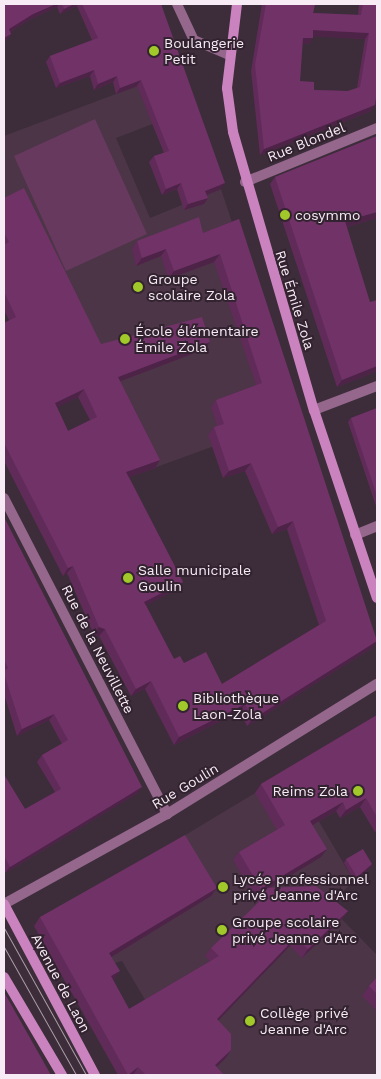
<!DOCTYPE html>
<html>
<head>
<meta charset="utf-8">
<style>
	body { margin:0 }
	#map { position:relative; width:381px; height:1079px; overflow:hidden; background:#3d2d3a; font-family:"Work Sans",sans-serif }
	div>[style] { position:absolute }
	.built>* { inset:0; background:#4b3546 }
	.green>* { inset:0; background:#67395f }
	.street>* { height:10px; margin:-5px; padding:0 5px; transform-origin:5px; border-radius:5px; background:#95678c }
	.secondary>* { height:10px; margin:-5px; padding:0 5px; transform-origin:5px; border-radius:5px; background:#cb83bf }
	.tram>* { height:1px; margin:-0.5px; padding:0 0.5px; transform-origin:0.5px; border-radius:0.5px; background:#aa9da7 }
	.wall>* { inset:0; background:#602b59 }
	.shaded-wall>* { inset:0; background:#4e2348 }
	.building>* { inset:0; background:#703267 }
	.dots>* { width:14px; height:14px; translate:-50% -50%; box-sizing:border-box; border:2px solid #332330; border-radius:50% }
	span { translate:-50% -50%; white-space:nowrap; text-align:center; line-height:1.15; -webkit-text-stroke:4px #332330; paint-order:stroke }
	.poi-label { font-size:14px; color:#f7ecf5 }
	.left { translate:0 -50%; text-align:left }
	.right { translate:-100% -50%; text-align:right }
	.street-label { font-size:14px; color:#f7ecf5 }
	.frame { position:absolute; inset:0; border:5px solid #f7ecf5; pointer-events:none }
</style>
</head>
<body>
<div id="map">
	<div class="built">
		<div style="clip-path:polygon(180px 70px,194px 108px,116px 138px,150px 218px,221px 189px,296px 416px,121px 480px,4px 251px,4px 136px)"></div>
		<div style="clip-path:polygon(290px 772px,354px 881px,328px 905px,377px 955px,377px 1075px,132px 1075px,147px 1003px,122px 961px,96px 968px,67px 985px,50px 954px,104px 921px,89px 893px)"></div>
	</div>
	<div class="green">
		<div style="clip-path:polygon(95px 119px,147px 234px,66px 271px,14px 156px)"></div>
	</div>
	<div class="street">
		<div style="left:177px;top:4px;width:40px;rotate:65deg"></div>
		<div style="left:194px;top:40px;width:38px;rotate:23deg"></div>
		<div style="left:245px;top:182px;width:143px;rotate:-22.2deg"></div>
		<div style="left:314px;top:410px;width:67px;rotate:-20.9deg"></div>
		<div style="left:4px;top:498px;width:356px;rotate:62.7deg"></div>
		<div style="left:355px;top:535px;width:24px;rotate:-22deg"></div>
		<div style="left:4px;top:904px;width:186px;rotate:-28.9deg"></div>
		<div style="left:167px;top:814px;width:247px;rotate:-31.8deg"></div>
	</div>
	<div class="secondary">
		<div style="left:237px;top:4px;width:85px;rotate:96.8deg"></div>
		<div style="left:227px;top:88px;width:44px;rotate:82.2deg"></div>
		<div style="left:233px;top:132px;width:290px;rotate:73.8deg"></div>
		<div style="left:314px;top:410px;width:198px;rotate:71.5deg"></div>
		<div style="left:4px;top:904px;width:194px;rotate:62deg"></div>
		<div style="left:4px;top:977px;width:114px;rotate:59.4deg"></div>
	</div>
	<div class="tram">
		<div style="left:4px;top:928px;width:168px;rotate:60.8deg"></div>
		<div style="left:4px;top:947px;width:147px;rotate:60.6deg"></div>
	</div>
	<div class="wall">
		<div style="clip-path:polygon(4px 4px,161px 4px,221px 189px,206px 195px,208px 198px,204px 204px,184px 210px,177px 189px,162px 195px,149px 162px,154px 156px,164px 153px,137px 86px,116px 94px,113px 82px,94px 90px,90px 76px,56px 88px,46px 62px,50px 56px,92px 40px,77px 6px,60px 14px,57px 7px,29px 20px,10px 32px,11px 34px,7px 40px,4px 41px)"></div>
		<div style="clip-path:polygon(evenodd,262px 4px,315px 4px,313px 13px,358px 15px,359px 4px,377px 4px,371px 111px,260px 155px,251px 71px,262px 4px,313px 36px,365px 39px,357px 88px,348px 91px,314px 90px,300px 81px,302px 44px,309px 44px,313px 36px)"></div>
		<div style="clip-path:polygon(377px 136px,377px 218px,347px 227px,377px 371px,337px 387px,270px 184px,275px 177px)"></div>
		<div style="clip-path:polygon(evenodd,4px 198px,101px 344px,205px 349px,120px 381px,160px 460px,155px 468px,129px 477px,183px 582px,177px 589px,146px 605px,174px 659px,184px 663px,222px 684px,319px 625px,287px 529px,272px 534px,245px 471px,223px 478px,208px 435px,214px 427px,217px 426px,211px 407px,216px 400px,256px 385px,214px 262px,168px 279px,161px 256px,136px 266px,132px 249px,137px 241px,203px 233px,239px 219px,372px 648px,247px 726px,240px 711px,174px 745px,145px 689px,131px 696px,99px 636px,94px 635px,67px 573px,63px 576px,4px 461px,4px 323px,9px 320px,4px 310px,4px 198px,78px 397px,90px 420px,68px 431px,57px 407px,78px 397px)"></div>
		<div style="clip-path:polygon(377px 408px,377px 509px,348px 422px,351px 418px)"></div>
		<div style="clip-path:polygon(4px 517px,138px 793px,5px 873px,4px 870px,4px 777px,25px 809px,55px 792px,37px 762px,42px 755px,62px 744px,49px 720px,17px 736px,4px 694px)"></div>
		<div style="clip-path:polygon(377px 715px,377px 831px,375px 832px,360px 807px,340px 818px,336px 811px,313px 825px,321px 857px,271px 887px,348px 911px,342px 919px,302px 958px,290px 946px,218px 1020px,231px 1050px,225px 1059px,216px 1067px,224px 1075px,118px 1075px,34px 926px,40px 917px,217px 888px,211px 896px,111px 957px,114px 980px,113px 980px,129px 1009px,210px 961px,205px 956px,211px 948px,258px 903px,233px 860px,239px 852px,277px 830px,255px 793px,261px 784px)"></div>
		<div style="clip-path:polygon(346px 859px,372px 864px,370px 868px,354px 881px,344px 863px)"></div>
		<div style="clip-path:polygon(377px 977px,377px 1011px,362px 996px,369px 986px)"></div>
	</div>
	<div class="shaded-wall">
		<div style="clip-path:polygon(56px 4px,59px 4px,57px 7px,29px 20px,5px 35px,9px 29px,33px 14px)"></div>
		<div style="clip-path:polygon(74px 4px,78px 4px,77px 6px,60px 14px,64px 9px)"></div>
		<div style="clip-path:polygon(313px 30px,369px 33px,365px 39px,309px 36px)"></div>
		<div style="clip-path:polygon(11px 34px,7px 40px,4px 41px,4px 38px)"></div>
		<div style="clip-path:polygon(303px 38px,313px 38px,309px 44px,298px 44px)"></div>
		<div style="clip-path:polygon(94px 70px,90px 76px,56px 88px,60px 83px)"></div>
		<div style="clip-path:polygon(117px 76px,113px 82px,94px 90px,98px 84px)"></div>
		<div style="clip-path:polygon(141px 80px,137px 86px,116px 94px,120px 88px)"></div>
		<div style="clip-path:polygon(375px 105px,371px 111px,260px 155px,264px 149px)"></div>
		<div style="clip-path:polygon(181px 183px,177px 189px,162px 195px,166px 189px)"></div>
		<div style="clip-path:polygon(225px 183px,221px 189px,201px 197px,205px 191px)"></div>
		<div style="clip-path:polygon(208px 198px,204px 204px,184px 210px,188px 204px)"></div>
		<div style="clip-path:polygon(377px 212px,377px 218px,340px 229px,345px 221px)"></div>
		<div style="clip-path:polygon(166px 249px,161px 256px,136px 266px,142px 258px)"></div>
		<div style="clip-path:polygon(220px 254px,214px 262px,168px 279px,174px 271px)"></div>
		<div style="clip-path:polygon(210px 342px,205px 349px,113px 384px,118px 377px)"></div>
		<div style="clip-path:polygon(377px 366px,377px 371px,337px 387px,342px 380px)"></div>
		<div style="clip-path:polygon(84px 389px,78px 397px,50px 411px,55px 403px)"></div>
		<div style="clip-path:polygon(160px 460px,155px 468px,121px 480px,126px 472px)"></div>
		<div style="clip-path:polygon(251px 463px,245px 471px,223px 478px,229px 471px)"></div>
		<div style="clip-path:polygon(293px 521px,287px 529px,272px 534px,278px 527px)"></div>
		<div style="clip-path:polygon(73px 566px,67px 573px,63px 576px,68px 568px)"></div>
		<div style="clip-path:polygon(183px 582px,177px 589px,139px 609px,144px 602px)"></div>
		<div style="clip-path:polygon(99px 627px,105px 629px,99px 636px,94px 635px)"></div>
		<div style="clip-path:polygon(377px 641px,372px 648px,247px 726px,253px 719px)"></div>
		<div style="clip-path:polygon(151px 681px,145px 689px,131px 696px,136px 689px)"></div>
		<div style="clip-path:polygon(245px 704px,240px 711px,174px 745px,179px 737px)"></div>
		<div style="clip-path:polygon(54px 714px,49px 720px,17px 736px,22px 729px)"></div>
		<div style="clip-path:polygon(142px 787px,138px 793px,5px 873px,10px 867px)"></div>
		<div style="clip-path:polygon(366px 798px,360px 807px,340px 818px,346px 810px)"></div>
		<div style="clip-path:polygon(343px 802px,336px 811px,304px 830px,310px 821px)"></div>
		<div style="clip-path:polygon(327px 849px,321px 857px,263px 892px,262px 888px)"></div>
		<div style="clip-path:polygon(372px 864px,370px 868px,354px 881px,357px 877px)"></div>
		<div style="clip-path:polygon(217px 888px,211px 896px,103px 962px,109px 953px)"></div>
		<div style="clip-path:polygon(348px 911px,342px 919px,302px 958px,308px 949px)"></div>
		<div style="clip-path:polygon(296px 937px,290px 946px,211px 1028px,217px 1019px)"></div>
		<div style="clip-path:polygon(120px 971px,114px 980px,105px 985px,111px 976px)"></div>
		<div style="clip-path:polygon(231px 1050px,225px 1059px,209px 1074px,215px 1065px)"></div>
		<div style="clip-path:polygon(138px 1067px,133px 1075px,128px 1075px)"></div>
	</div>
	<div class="building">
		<div style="clip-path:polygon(4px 4px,56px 4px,33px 14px,9px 29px,11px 34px,4px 38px)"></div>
		<div style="clip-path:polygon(62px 4px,74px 4px,64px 9px)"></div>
		<div style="clip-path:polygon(82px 4px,161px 4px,225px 183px,205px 191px,208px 198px,188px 204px,181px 183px,166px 189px,154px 156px,169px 151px,141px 80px,120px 88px,117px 76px,98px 84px,94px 70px,60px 83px,50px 56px,98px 38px)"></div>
		<div style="clip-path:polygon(evenodd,266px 4px,315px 4px,313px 13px,361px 15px,363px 4px,377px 4px,377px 91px,375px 105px,264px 149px,255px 65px,266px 4px,313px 30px,369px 33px,360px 87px,348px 91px,314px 90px,314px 82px,300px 81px,303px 38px,313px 38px,313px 30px)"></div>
		<div style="clip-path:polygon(377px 136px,377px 212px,345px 221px,370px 302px,377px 300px,377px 366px,342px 380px,275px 177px)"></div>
		<div style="clip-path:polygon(evenodd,24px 188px,101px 344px,202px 317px,210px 342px,118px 377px,160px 460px,126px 472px,183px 582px,144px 602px,174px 659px,180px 656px,184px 663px,206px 652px,222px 684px,326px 621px,293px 521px,278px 527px,251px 463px,229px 471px,214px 427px,224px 424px,216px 400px,262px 383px,220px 254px,174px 271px,166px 249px,142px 258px,137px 241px,199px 217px,203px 233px,239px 219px,377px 641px,253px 719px,245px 704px,179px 737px,151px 681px,136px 689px,105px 629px,99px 627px,73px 566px,68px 568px,4px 443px,4px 323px,16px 317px,4px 292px,4px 245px,9px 242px,4px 233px,4px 198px,24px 188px,84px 389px,97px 417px,68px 431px,55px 403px,84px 389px)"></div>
		<div style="clip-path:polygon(377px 408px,377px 496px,351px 418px)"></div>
		<div style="clip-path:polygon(4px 517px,142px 787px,10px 867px,4px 856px,4px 777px,5px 776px,25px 809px,61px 789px,42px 755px,68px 740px,54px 714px,22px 729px,4px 674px,4px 671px,8px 668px,4px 660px)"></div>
		<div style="clip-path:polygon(377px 715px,377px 817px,366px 798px,346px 810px,343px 802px,310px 821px,327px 849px,262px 888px,316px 886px,348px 911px,308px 949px,296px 937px,217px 1019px,231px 1034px,231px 1050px,215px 1065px,224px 1075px,146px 1075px,138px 1067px,128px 1075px,40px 917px,185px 835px,217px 888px,109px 953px,120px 971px,111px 976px,129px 1009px,219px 956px,211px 948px,265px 896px,239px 852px,285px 825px,261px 784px)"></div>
		<div style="clip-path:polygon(363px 849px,372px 864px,357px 877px,346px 859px)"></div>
		<div style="clip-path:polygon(377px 977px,377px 994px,369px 986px)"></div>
		<div style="clip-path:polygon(4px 992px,51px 1075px,4px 1075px)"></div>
	</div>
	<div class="dots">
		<div style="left:154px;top:51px;background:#a1c929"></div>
		<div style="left:285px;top:215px;background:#a1c929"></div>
		<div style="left:138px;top:287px;background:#a1c929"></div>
		<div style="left:125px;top:339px;background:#a1c929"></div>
		<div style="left:128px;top:578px;background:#a1c929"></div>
		<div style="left:183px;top:706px;background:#a1c929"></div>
		<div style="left:358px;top:791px;background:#a1c929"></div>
		<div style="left:223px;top:887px;background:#a1c929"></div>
		<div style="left:222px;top:930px;background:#a1c929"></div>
		<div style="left:250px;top:1021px;background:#a1c929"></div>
	</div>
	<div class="poi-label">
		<span class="left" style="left:164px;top:51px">Boulangerie<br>Petit</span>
		<span class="left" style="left:295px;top:215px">cosymmo</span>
		<span class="left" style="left:148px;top:287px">Groupe<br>scolaire Zola</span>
		<span class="left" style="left:135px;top:339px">École élémentaire<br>Émile Zola</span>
		<span class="left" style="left:138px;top:578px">Salle municipale<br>Goulin</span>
		<span class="left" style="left:193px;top:706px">Bibliothèque<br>Laon-Zola</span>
		<span class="right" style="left:348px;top:791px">Reims Zola</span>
		<span class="left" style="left:233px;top:887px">Lycée professionnel<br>privé Jeanne d'Arc</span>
		<span class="left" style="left:232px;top:930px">Groupe scolaire<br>privé Jeanne d'Arc</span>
		<span class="left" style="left:260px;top:1021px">Collège privé<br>Jeanne d'Arc</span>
	</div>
	<div class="street-label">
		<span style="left:306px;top:142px;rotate:-22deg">Rue Blondel</span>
		<span style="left:295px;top:300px;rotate:73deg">Rue Émile Zola</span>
		<span style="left:98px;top:649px;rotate:63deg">Rue de la Neuvillette</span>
		<span style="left:185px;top:786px;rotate:-31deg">Rue Goulin</span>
		<span style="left:61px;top:983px;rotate:62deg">Avenue de Laon</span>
	</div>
	<div class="frame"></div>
</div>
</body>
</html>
